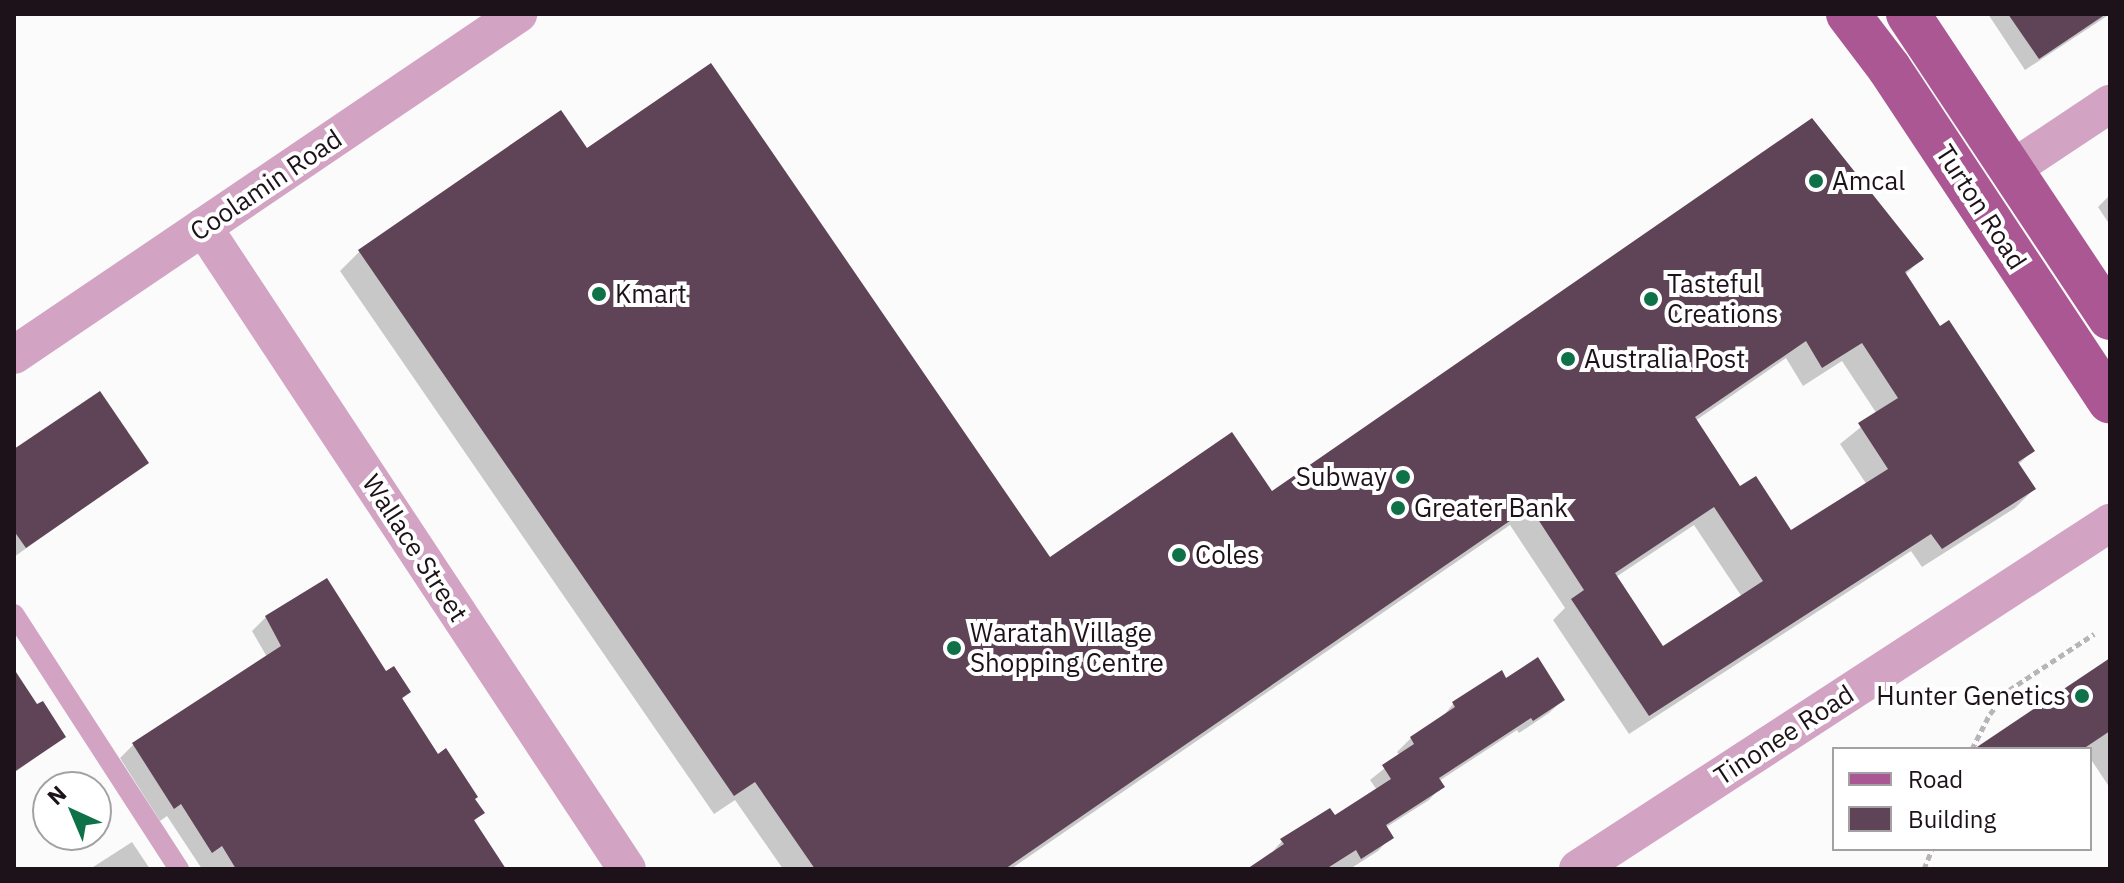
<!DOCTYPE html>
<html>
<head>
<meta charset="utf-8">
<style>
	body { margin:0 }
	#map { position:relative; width:2124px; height:883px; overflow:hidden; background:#fbfbfb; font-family:"IBM Plex Sans",sans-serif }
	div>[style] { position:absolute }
	.shadow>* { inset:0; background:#0003 }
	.building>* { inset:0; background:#5f4457 }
	.path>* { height:5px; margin-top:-2.5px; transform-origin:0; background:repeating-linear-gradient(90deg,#b8b5b7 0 6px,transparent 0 10px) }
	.service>* { height:20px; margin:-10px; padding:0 10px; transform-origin:10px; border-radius:10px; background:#d2a3c3 }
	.minor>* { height:38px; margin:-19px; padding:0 19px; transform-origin:19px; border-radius:19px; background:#d2a3c3 }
	.primary>* { height:44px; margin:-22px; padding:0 22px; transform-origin:22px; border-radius:22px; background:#aa5793 }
	.dots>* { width:22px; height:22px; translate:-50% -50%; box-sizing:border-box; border:4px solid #fff; border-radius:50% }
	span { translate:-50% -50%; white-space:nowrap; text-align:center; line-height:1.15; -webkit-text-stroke:8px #fff; paint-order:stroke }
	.poi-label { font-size:26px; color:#1d121a }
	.left { translate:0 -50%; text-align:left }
	.right { translate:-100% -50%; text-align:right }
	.street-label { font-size:26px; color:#1d121a }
	.frame { position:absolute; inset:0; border:16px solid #1d121a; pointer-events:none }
	.legend { position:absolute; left:1832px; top:747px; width:260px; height:104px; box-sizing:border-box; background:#fff; border:2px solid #a5a0a3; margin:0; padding:10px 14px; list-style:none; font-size:24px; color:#1d121a }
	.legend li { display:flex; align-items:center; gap:16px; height:40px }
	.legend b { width:40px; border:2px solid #a5a0a3 }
	.north { position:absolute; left:32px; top:771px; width:80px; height:80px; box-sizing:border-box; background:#fff; border:2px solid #a5a0a3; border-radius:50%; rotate:316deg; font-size:22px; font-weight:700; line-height:32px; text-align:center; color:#1d121a }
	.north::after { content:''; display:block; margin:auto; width:28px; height:36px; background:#0e7147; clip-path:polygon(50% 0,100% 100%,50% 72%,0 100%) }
</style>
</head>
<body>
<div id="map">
	<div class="shadow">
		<div style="clip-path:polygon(1988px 14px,2110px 14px,2025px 70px)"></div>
		<div style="clip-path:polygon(evenodd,586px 151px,1050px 560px,1272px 493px,1921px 259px,1904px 276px,1939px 329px,2032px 451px,2018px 465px,2034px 489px,2015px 508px,1922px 567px,1911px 551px,1629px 734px,1553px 620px,1565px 608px,1510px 525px,1011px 869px,783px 869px,735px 800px,714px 814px,340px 271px,360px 251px,586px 151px,1786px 358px,1803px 386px,1842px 361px,1877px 414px,1840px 444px,1867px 485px,1790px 533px,1740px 489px,1695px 421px,1786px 358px,586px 151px,1694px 525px,1742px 597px,1663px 648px,1616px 577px,1694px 525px)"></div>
		<div style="clip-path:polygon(2110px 195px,2110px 225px,2098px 207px)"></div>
		<div style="clip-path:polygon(14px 451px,146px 463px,14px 557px)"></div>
		<div style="clip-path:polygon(266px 617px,386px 674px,409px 692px,401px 700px,437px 756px,482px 813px,473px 822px,504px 869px,202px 869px,167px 816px,160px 821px,120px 758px,133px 745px,267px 657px,252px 631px)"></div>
		<div style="clip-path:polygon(2110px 660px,2110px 788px,2090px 758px,2090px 749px,1984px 749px)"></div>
		<div style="clip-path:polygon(14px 673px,36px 707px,64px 737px,14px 773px)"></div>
		<div style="clip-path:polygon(1501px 673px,1506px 680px,1563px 700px,1549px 713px,1519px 733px,1517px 730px,1439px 781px,1442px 786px,1429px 800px,1385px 828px,1391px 837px,1378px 851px,1350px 869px,1250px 869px,1269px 856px,1282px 841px,1330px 810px,1334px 818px,1377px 790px,1370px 780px,1400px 756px,1397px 752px,1411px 738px,1441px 719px,1453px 704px)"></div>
		<div style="clip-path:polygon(132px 842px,150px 869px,90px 869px)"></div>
	</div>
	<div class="building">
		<div style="clip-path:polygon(2008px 14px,2106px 14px,2039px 59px)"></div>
		<div style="clip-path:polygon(evenodd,711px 63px,1050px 557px,1232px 432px,1272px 491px,1812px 118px,1924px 259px,1905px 272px,1940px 326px,1949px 320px,2035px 451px,2018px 462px,2036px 489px,1942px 549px,1931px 534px,1649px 716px,1571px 599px,1584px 590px,1530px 507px,1005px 869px,815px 869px,755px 782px,734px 796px,358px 250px,561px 110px,587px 148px,711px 63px,1806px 341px,1822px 368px,1862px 343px,1898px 398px,1858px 423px,1888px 469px,1791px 530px,1756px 476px,1740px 486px,1695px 417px,1806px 341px,711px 63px,1714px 507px,1763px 581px,1663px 646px,1615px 573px,1714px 507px)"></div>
		<div style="clip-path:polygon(100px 391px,149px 463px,26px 548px,14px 531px,14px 449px)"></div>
		<div style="clip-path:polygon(327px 578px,386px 671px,394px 666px,411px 692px,402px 698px,438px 754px,446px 748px,478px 797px,475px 799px,485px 813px,474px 820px,506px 869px,236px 869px,222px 846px,212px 853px,181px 804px,174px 809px,132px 743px,281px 646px,265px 616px)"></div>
		<div style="clip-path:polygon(1538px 657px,1565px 700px,1533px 721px,1531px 718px,1439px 778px,1445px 787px,1386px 825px,1394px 838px,1361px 859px,1356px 850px,1326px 869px,1247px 869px,1284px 844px,1280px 839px,1330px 808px,1335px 815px,1391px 779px,1382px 765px,1414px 744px,1410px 737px,1455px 707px,1452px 702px,1502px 670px,1506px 678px)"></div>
		<div style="clip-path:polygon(2110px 658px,2110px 731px,2083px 749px,1974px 749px)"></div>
		<div style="clip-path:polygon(14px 669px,37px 704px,43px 701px,66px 737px,14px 772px)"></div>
	</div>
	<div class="path">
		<div style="left:1972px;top:749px;width:39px;rotate:-63deg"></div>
		<div style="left:1990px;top:714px;width:31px;rotate:-52deg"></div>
		<div style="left:2009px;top:690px;width:102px;rotate:-33.4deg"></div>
		<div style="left:1924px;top:869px;width:22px;rotate:-68deg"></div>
	</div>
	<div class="service">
		<div style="left:14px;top:614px;width:304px;rotate:57.1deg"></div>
	</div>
	<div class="minor">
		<div style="left:2012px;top:169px;width:118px;rotate:-33.6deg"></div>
		<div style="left:203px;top:227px;width:769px;rotate:56.56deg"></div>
		<div style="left:14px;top:355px;width:609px;rotate:-34.08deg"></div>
		<div style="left:1578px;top:869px;width:635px;rotate:-33.04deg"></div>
	</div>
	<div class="primary">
		<div style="left:1848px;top:14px;width:68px;rotate:52.8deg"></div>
		<div style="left:1889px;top:68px;width:400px;rotate:56.5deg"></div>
		<div style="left:1908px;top:14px;width:365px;rotate:56.4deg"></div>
	</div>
	<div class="dots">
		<div style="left:1816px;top:181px;background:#0e7147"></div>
		<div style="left:599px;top:294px;background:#0e7147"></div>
		<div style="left:1651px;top:299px;background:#0e7147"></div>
		<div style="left:1568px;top:359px;background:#0e7147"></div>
		<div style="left:1403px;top:477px;background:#0e7147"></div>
		<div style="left:1398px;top:508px;background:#0e7147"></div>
		<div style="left:1179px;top:555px;background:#0e7147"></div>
		<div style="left:954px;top:648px;background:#0e7147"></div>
		<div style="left:2082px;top:696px;background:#0e7147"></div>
	</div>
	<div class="poi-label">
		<span class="left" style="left:1832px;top:181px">Amcal</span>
		<span class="left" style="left:1667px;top:299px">Tasteful<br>Creations</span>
		<span class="left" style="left:615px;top:294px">Kmart</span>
		<span class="left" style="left:1584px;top:359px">Australia Post</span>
		<span class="right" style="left:1387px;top:477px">Subway</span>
		<span class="left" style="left:1414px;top:508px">Greater Bank</span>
		<span class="left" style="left:1195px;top:555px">Coles</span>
		<span class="left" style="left:970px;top:648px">Waratah Village<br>Shopping Centre</span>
		<span class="right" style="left:2066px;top:696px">Hunter Genetics</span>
	</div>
	<div class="street-label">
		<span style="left:266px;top:185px;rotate:-34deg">Coolamin Road</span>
		<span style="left:1981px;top:207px;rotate:57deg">Turton Road</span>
		<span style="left:415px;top:548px;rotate:57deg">Wallace Street</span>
		<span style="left:1784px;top:735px;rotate:-33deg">Tinonee Road</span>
	</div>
	<div class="frame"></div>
	<ul class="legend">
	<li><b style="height:10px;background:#aa5793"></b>Road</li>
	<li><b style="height:22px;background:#5f4457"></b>Building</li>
	</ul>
	<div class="north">N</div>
</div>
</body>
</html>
